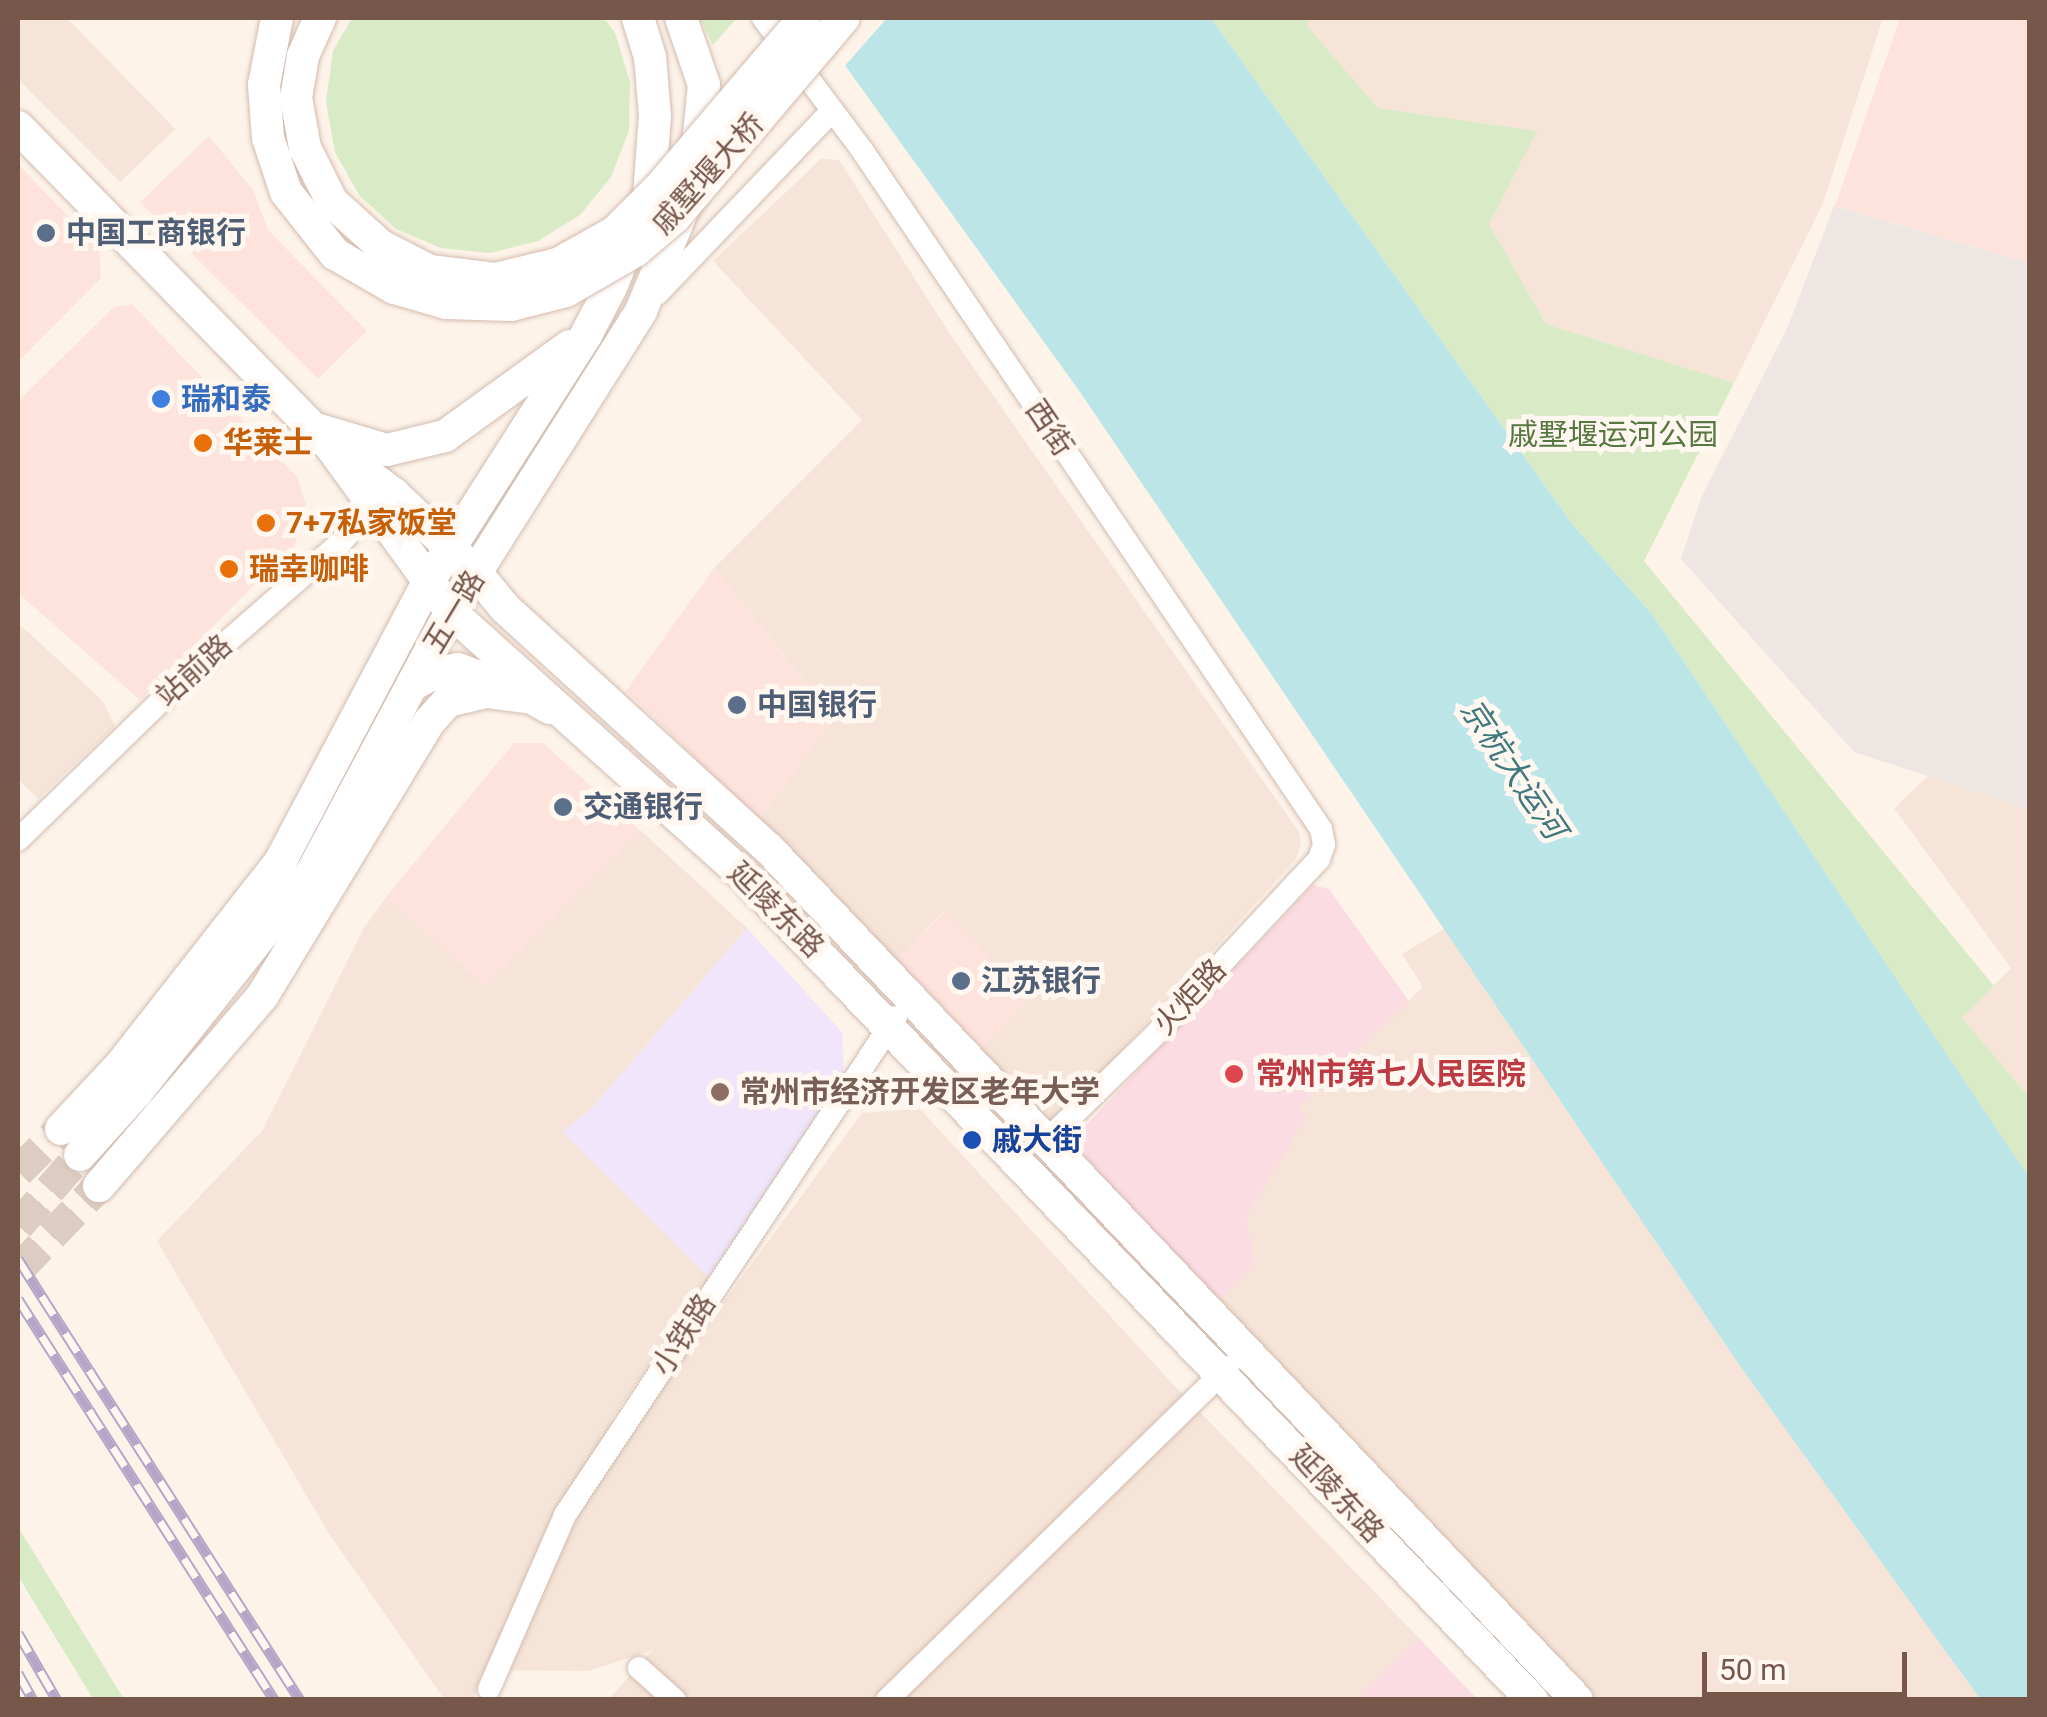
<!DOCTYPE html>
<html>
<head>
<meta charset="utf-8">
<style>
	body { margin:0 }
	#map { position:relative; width:2047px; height:1717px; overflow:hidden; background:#fdf3e9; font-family:Roboto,"Noto Sans SC",sans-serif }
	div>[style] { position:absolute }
	.residential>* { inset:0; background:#f5e4d7 }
	.commercial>* { inset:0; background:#fde3dc }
	.industrial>* { inset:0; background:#eee6e2 }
	.education>* { inset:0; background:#f0e5fa }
	.medical>* { inset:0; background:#fbdce2 }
	.green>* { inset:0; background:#d9ebc6 }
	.water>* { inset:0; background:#bce5e8 }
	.pier>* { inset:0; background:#fdf3e9 }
	.secondary-tunnel>* { height:32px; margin-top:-16px; transform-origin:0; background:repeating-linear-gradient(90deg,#dcccc2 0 32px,transparent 0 48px) }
	.roads { filter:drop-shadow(0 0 2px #d2bcb0) drop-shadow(0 0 2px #d2bcb0) }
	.minor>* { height:22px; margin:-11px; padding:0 11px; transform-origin:11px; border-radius:11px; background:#fff }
	.secondary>* { height:32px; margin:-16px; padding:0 16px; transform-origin:16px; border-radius:16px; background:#fff }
	.rail>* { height:11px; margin-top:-5.5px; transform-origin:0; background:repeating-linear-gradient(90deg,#fff7f0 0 22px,#b5a6c8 0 44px); box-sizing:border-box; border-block:2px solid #b5a6c8 }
	.bridges { filter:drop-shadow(0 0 2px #d5bbad) drop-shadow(0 0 2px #d5bbad) }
	.secondary-bridge>* { height:32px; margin:-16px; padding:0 16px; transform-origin:16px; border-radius:16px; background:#fff }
	.dots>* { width:28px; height:28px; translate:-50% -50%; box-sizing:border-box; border:5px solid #fff7f0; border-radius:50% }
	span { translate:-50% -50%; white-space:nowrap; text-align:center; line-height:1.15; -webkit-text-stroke:10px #fff7f0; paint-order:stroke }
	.street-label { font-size:30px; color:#78574b }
	.service-label { font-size:30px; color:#4e5e75; font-weight:700 }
	.left { translate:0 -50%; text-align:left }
	.shop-label { font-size:30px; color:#366cbe; font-weight:700 }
	.park-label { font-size:30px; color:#567840 }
	.food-label { font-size:30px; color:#c56008; font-weight:700 }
	.health-label { font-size:30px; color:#be3a42; font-weight:700 }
	.education-label { font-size:30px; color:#785e54; font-weight:700 }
	.transit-label { font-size:30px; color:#164399; font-weight:700 }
	.water-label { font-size:32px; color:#3e797e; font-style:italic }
	.frame { position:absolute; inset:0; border:20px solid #78574b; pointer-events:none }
	.scale { position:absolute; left:1702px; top:1652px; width:205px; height:45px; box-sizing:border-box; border:5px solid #78574b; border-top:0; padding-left:12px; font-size:30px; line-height:35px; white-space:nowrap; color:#78574b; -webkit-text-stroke:8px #fff7f0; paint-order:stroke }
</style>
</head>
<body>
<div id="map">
	<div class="residential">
		<div style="clip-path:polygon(18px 18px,67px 18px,175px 129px,120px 182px,18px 79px)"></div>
		<div style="clip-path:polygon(1309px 18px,1883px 18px,1823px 203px,1734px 383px,1546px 324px,1489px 224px,1536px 131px,1378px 108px,1306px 26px)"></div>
		<div style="clip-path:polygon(821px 159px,839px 160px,950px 334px,1299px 832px,1301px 845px,1295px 860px,1056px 1123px,1045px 1123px,979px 1051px,945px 910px,895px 962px,759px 820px,834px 718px,714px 568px,862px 420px,713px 261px)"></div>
		<div style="clip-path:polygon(18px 623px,103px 701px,115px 726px,38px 799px,18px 779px)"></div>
		<div style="clip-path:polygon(1928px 776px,2029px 809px,2029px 1097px,1962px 1018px,2011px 968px,1894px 808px)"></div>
		<div style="clip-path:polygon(640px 830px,747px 928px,593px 1107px,563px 1132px,709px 1277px,611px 1420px,629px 1432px,862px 1113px,920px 1109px,1169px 1380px,1419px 1638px,1355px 1699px,609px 1699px,653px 1650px,588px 1671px,484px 1670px,474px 1699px,444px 1699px,328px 1532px,157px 1241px,262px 1131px,364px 928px,386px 897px,485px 986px)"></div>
		<div style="clip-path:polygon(1444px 929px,1740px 1366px,1980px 1699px,1595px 1699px,1218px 1302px,1255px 1264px,1247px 1216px,1305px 1117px,1299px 1108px,1423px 987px,1402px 954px)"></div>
	</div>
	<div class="commercial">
		<div style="clip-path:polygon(1900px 18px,2029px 18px,2029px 263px,1835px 206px)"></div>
		<div style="clip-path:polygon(209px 136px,253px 190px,268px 230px,367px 331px,318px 379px,140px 202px)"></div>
		<div style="clip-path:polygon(18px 164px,99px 248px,101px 278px,18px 362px)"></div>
		<div style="clip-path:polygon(132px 304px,297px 477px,306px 504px,304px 524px,294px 545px,140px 700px,18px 593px,18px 401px,114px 307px)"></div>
		<div style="clip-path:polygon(714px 568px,834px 719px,759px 820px,626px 691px)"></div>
		<div style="clip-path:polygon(514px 743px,543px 743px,640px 830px,485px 986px,386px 897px)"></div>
		<div style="clip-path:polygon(946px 910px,1028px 1000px,979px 1051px,895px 962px)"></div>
	</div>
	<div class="industrial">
		<div style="clip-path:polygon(1834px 206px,2029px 263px,2029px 809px,1854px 752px,1681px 559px,1701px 498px,1787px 329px)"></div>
	</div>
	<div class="education">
		<div style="clip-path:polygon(747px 928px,842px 1032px,844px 1077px,709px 1277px,562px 1132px,593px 1107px)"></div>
	</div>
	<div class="medical">
		<div style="clip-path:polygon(1313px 885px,1329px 889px,1409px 1001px,1299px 1108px,1306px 1117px,1247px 1216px,1255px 1264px,1218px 1302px,1076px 1149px,1077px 1135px)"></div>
		<div style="clip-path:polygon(1419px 1638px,1477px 1699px,1355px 1699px)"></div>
	</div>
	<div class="green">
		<div style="clip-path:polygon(352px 18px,604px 18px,615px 33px,630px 82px,629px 131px,611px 177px,580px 215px,538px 241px,490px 253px,441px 248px,396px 229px,359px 195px,335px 152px,326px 102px,333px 51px)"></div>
		<div style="clip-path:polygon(700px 18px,736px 18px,736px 19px,713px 45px)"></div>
		<div style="clip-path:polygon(1211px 18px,1309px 18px,1307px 26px,1378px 108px,1537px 131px,1489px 224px,1546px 324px,1734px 383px,1644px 561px,1994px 986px,1962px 1018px,2029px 1097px,2029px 1177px,1652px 614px,1573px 525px)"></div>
		<div style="clip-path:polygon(18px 1527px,124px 1699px,93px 1699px,18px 1576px)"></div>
	</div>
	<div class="water">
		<div style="clip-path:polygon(811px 18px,1211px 18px,1573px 525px,1652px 614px,2029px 1177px,2029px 1699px,1980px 1699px,1740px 1366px,1080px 392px)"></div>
	</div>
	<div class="pier">
		<div style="clip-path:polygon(806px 18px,887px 18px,842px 69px)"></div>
	</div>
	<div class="secondary-tunnel">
		<div style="left:18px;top:1172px;width:61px;rotate:-45deg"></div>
		<div style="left:18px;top:1226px;width:94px;rotate:-48.9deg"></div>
		<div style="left:18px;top:1270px;width:117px;rotate:-46deg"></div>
	</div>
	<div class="roads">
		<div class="minor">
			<div style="left:763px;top:18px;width:165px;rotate:53.1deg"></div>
			<div style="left:862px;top:150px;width:820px;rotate:55.94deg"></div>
			<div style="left:1321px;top:829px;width:16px;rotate:79deg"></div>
			<div style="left:1324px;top:845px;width:15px;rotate:110deg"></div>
			<div style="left:1319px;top:859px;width:241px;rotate:133deg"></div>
			<div style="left:1155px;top:1035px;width:152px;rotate:135.8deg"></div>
			<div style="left:657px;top:294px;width:253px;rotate:-46.3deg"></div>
			<div style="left:18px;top:840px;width:214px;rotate:-44.2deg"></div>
			<div style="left:171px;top:691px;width:225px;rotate:-41.2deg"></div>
			<div style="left:340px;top:543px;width:50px;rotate:-46.6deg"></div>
			<div style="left:639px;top:1668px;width:48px;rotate:41.6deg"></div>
			<div style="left:489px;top:1689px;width:190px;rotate:-66.4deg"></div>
			<div style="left:565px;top:1515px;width:598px;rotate:-56.39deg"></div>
			<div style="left:887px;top:1700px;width:477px;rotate:-44.3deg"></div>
		</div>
		<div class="secondary">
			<div style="left:18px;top:127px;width:449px;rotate:45.6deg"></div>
			<div style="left:332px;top:448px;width:203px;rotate:54deg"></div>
			<div style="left:451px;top:612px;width:389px;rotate:42deg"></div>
			<div style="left:740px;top:872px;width:1146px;rotate:46.27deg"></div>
			<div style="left:313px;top:428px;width:77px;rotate:16.6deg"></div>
			<div style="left:387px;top:450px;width:60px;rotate:-13.6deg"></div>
			<div style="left:445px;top:436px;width:154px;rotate:-35.8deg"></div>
			<div style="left:356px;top:466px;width:47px;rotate:36.4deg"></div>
			<div style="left:394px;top:494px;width:115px;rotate:43.9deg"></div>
			<div style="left:477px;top:574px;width:44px;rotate:50.5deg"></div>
			<div style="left:505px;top:608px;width:357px;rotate:42.4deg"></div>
			<div style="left:769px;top:849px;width:1173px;rotate:46.48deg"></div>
			<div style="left:412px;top:685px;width:24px;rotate:-28deg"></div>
			<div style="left:433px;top:674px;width:25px;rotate:-11deg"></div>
			<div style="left:458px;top:669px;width:56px;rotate:21deg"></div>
			<div style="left:61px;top:1129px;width:86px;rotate:-46.9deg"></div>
			<div style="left:120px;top:1066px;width:259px;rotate:-51.9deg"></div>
			<div style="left:280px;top:862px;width:314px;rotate:-62.1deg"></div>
			<div style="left:427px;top:584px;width:295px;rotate:-57.4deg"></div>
			<div style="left:586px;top:335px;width:56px;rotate:-62.5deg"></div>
			<div style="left:612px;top:285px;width:97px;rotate:-67.7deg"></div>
			<div style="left:649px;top:195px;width:79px;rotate:-85.7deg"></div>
			<div style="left:655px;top:116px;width:59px;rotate:-94.8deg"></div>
			<div style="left:650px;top:57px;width:41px;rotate:-107.1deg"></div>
			<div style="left:80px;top:1155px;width:84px;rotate:-47.9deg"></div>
			<div style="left:136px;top:1093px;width:283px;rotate:-51.5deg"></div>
			<div style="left:312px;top:872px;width:295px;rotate:-61.9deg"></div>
			<div style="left:451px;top:612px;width:356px;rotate:-57.7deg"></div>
			<div style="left:641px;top:311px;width:139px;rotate:-67.5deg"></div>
			<div style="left:694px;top:183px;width:99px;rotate:-84.2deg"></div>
			<div style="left:704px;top:85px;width:71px;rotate:-108.9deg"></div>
			<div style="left:99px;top:1186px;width:252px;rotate:-49.3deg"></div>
			<div style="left:263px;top:995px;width:320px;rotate:-58.7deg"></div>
			<div style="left:429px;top:722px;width:28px;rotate:-48deg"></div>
			<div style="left:448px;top:701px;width:40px;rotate:-13deg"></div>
			<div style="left:487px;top:692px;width:45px;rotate:7.6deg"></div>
			<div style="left:532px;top:698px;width:21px;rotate:29deg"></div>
		</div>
	</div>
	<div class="rail">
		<div style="left:18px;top:1259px;width:523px;rotate:57.4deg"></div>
		<div style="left:18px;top:1299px;width:476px;rotate:57.4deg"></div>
		<div style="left:18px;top:1633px;width:78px;rotate:59.8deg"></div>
		<div style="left:18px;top:1673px;width:31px;rotate:61deg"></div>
	</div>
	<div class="bridges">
		<div class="secondary-bridge">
			<div style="left:277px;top:18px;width:68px;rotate:101deg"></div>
			<div style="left:264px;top:85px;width:53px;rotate:85.7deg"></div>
			<div style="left:268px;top:138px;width:57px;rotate:71.6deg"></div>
			<div style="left:286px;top:192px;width:79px;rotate:51.7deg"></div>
			<div style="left:335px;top:254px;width:68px;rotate:30deg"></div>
			<div style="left:394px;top:288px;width:54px;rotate:16.1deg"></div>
			<div style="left:446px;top:303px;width:65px;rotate:1.8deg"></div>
			<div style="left:511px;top:305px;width:57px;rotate:-14.3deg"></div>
			<div style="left:566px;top:291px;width:80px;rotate:-30.1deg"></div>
			<div style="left:635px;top:251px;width:52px;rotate:-40.4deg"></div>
			<div style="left:675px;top:217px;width:261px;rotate:-49.7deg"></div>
			<div style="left:320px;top:18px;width:42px;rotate:114.1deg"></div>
			<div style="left:303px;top:56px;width:43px;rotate:99.5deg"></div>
			<div style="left:296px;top:98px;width:51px;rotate:79.8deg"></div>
			<div style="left:305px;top:148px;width:60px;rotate:63.4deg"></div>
			<div style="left:332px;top:202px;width:66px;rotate:41.9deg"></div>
			<div style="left:381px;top:246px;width:55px;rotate:27deg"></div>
			<div style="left:430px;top:271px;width:65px;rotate:7deg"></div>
			<div style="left:495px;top:279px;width:65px;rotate:-13.4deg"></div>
			<div style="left:558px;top:264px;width:65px;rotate:-29.3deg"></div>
			<div style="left:615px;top:232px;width:65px;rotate:-45deg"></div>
			<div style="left:661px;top:186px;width:221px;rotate:-49.6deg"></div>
		</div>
	</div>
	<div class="dots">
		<div style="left:46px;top:233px;background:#5c6f8a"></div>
		<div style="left:161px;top:399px;background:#3f7fe0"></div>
		<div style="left:203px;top:443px;background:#e8710a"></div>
		<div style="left:266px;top:523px;background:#e8710a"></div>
		<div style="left:229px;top:569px;background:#e8710a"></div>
		<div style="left:737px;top:705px;background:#5c6f8a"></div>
		<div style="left:563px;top:807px;background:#5c6f8a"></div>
		<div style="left:961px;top:981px;background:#5c6f8a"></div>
		<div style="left:1234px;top:1074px;background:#e0444e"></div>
		<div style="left:720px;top:1092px;background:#8d6e63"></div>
		<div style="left:972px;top:1140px;background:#1a4fb4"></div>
	</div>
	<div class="street-label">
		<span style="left:708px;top:174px;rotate:-48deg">戚墅堰大桥</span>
		<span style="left:1049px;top:428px;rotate:56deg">西街</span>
		<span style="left:454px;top:612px;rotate:-59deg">五一路</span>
		<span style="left:194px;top:671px;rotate:-42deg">站前路</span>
		<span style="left:776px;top:910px;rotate:45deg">延陵东路</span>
		<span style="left:1190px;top:997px;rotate:-47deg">火炬路</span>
		<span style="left:684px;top:1335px;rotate:-57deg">小铁路</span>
		<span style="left:1337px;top:1494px;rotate:47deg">延陵东路</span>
	</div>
	<div class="service-label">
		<span class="left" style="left:66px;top:233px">中国工商银行</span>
		<span class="left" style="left:757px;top:705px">中国银行</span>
		<span class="left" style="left:583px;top:807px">交通银行</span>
		<span class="left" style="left:981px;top:981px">江苏银行</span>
	</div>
	<div class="shop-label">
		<span class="left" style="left:181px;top:399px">瑞和泰</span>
	</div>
	<div class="park-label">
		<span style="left:1613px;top:435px">戚墅堰运河公园</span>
	</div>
	<div class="food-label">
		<span class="left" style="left:223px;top:443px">华莱士</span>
		<span class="left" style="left:286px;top:523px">7+7私家饭堂</span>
		<span class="left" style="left:249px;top:569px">瑞幸咖啡</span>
	</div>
	<div class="health-label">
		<span class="left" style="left:1256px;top:1074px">常州市第七人民医院</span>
	</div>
	<div class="education-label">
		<span class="left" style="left:740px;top:1092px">常州市经济开发区老年大学</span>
	</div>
	<div class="transit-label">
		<span class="left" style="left:992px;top:1140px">戚大街</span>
	</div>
	<div class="water-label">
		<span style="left:1513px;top:769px;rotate:56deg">京杭大运河</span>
	</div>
	<div class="frame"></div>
	<div class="scale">50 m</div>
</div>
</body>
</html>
